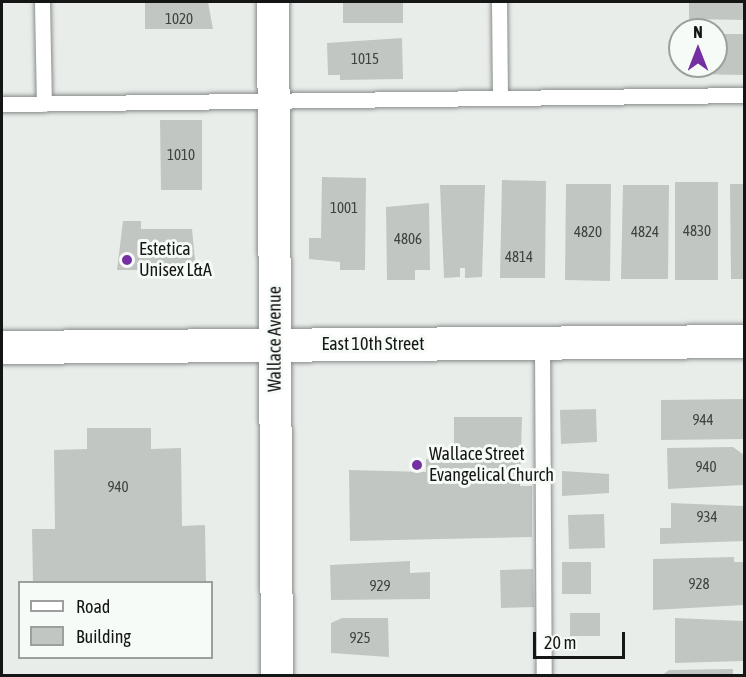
<!DOCTYPE html>
<html>
<head>
<meta charset="utf-8">
<style>
	body { margin:0 }
	#map { position:relative; width:746px; height:677px; overflow:hidden; background:#e8edea; font-family:"Asap Condensed",sans-serif }
	div>[style] { position:absolute }
	.building>* { inset:0; background:#c1c6c3 }
	.roads { filter:drop-shadow(0 0 2px #888c8a) drop-shadow(0 0 2px #888c8a) }
	.lane>* { height:15px; margin:-7.5px; padding:0 7.5px; transform-origin:7.5px; border-radius:7.5px; background:#fff }
	.street>* { height:32px; margin:-16px; padding:0 16px; transform-origin:16px; border-radius:16px; background:#fff }
	.secondary>* { height:33px; margin:-16.5px; padding:0 16.5px; transform-origin:16.5px; border-radius:16.5px; background:#fff }
	.dots>* { width:16px; height:16px; translate:-50% -50%; box-sizing:border-box; border:3px solid #f6fbf7; border-radius:50% }
	span { translate:-50% -50%; white-space:nowrap; text-align:center; line-height:1.15; -webkit-text-stroke:6px #f6fbf7; paint-order:stroke }
	.number-label { font-size:15px; color:#3f4240 }
	.number-label span { -webkit-text-stroke-width:0 }
	.poi-label { font-size:18px; color:#141615 }
	.left { translate:0 -50%; text-align:left }
	.street-label { font-size:18px; color:#141615 }
	.frame { position:absolute; inset:0; border:3px solid #141615; pointer-events:none }
	.legend { position:absolute; left:18px; top:581px; width:195px; height:78px; box-sizing:border-box; background:#f6fbf7; border:2px solid #9c9f9d; margin:0; padding:8px 10px; list-style:none; font-size:18px; color:#141615 }
	.legend li { display:flex; align-items:center; gap:12px; height:30px }
	.legend b { width:30px; border:2px solid #9c9f9d }
	.north { position:absolute; left:668px; top:18px; width:60px; height:60px; box-sizing:border-box; background:#f6fbf7; border:2px solid #9c9f9d; border-radius:50%; rotate:0deg; font-size:16px; font-weight:700; line-height:24px; text-align:center; color:#141615 }
	.north::after { content:''; display:block; margin:auto; width:21px; height:27px; background:#742fa2; clip-path:polygon(50% 0,100% 100%,50% 72%,0 100%) }
	.scale { position:absolute; left:533px; top:632px; width:92px; height:27px; box-sizing:border-box; border:3px solid #141615; border-top:0; padding-left:8px; font-size:18px; line-height:21px; white-space:nowrap; color:#141615; -webkit-text-stroke:4px #f6fbf7; paint-order:stroke }
</style>
</head>
<body>
<div id="map">
	<div class="building">
		<div style="clip-path:polygon(145px 2px,208px 2px,213px 29px,145px 29px)"></div>
		<div style="clip-path:polygon(343px 2px,403px 2px,403px 23px,343px 23px)"></div>
		<div style="clip-path:polygon(689px 2px,744px 2px,744px 20px,689px 19px)"></div>
		<div style="clip-path:polygon(716px 34px,744px 34px,744px 75px,693px 74px,693px 66px,716px 66px)"></div>
		<div style="clip-path:polygon(402px 38px,403px 79px,340px 80px,340px 75px,328px 75px,327px 43px)"></div>
		<div style="clip-path:polygon(160px 120px,202px 120px,202px 190px,161px 190px)"></div>
		<div style="clip-path:polygon(322px 177px,366px 178px,365px 270px,340px 270px,340px 262px,309px 259px,309px 238px,321px 238px)"></div>
		<div style="clip-path:polygon(502px 180px,546px 181px,545px 278px,500px 278px)"></div>
		<div style="clip-path:polygon(675px 182px,718px 182px,718px 280px,675px 280px)"></div>
		<div style="clip-path:polygon(566px 184px,611px 184px,610px 281px,565px 280px)"></div>
		<div style="clip-path:polygon(730px 184px,744px 184px,744px 279px,731px 279px)"></div>
		<div style="clip-path:polygon(440px 185px,485px 185px,482px 277px,465px 278px,465px 268px,460px 268px,460px 277px,444px 278px)"></div>
		<div style="clip-path:polygon(623px 185px,669px 185px,668px 279px,621px 279px)"></div>
		<div style="clip-path:polygon(429px 203px,430px 270px,415px 270px,415px 280px,387px 280px,386px 207px)"></div>
		<div style="clip-path:polygon(123px 221px,141px 221px,141px 229px,192px 229px,196px 270px,117px 270px)"></div>
		<div style="clip-path:polygon(744px 399px,744px 439px,661px 440px,661px 400px)"></div>
		<div style="clip-path:polygon(596px 409px,597px 442px,561px 444px,560px 410px)"></div>
		<div style="clip-path:polygon(454px 417px,522px 417px,520px 486px,532px 486px,532px 537px,350px 541px,349px 470px,426px 472px,426px 459px,454px 458px)"></div>
		<div style="clip-path:polygon(87px 428px,151px 428px,151px 449px,181px 448px,182px 526px,205px 525px,206px 582px,33px 582px,32px 529px,55px 529px,54px 450px,87px 449px)"></div>
		<div style="clip-path:polygon(733px 447px,744px 455px,743px 485px,668px 489px,667px 448px)"></div>
		<div style="clip-path:polygon(562px 471px,609px 474px,609px 493px,562px 496px)"></div>
		<div style="clip-path:polygon(671px 503px,743px 506px,744px 541px,660px 544px,660px 528px,671px 528px)"></div>
		<div style="clip-path:polygon(604px 514px,605px 548px,569px 549px,568px 515px)"></div>
		<div style="clip-path:polygon(734px 557px,734px 562px,744px 562px,744px 605px,653px 610px,653px 559px)"></div>
		<div style="clip-path:polygon(410px 561px,410px 573px,430px 572px,430px 599px,331px 600px,330px 565px)"></div>
		<div style="clip-path:polygon(562px 562px,591px 562px,591px 594px,562px 594px)"></div>
		<div style="clip-path:polygon(533px 569px,534px 607px,501px 608px,500px 570px)"></div>
		<div style="clip-path:polygon(570px 613px,600px 613px,600px 636px,570px 636px)"></div>
		<div style="clip-path:polygon(342px 618px,388px 618px,389px 657px,331px 653px,331px 623px)"></div>
		<div style="clip-path:polygon(675px 618px,743px 621px,743px 661px,675px 663px)"></div>
		<div style="clip-path:polygon(733px 669px,733px 676px,661px 676px,669px 670px)"></div>
	</div>
	<div class="roads">
		<div class="lane">
			<div style="left:42px;top:2px;width:102px;rotate:88.9deg"></div>
			<div style="left:499px;top:2px;width:96px;rotate:89.4deg"></div>
			<div style="left:2px;top:104px;width:742px;rotate:-0.69deg"></div>
			<div style="left:542px;top:343px;width:333px;rotate:89.7deg"></div>
		</div>
		<div class="street">
			<div style="left:273px;top:2px;width:674px;rotate:89.66deg"></div>
		</div>
		<div class="secondary">
			<div style="left:2px;top:347px;width:742px;rotate:-0.46deg"></div>
		</div>
	</div>
	<div class="dots">
		<div style="left:127px;top:260px;background:#742fa2"></div>
		<div style="left:417px;top:465px;background:#742fa2"></div>
	</div>
	<div class="number-label">
		<span style="left:179px;top:19px">1020</span>
		<span style="left:365px;top:59px">1015</span>
		<span style="left:181px;top:155px">1010</span>
		<span style="left:344px;top:208px">1001</span>
		<span style="left:697px;top:231px">4830</span>
		<span style="left:588px;top:232px">4820</span>
		<span style="left:645px;top:232px">4824</span>
		<span style="left:408px;top:239px">4806</span>
		<span style="left:519px;top:257px">4814</span>
		<span style="left:703px;top:420px">944</span>
		<span style="left:706px;top:467px">940</span>
		<span style="left:118px;top:487px">940</span>
		<span style="left:707px;top:517px">934</span>
		<span style="left:699px;top:584px">928</span>
		<span style="left:380px;top:586px">929</span>
		<span style="left:360px;top:638px">925</span>
	</div>
	<div class="poi-label">
		<span class="left" style="left:139px;top:260px">Estetica<br>Unisex L&amp;A</span>
		<span class="left" style="left:429px;top:465px">Wallace Street<br>Evangelical Church</span>
	</div>
	<div class="street-label">
		<span style="left:275px;top:339px;rotate:-90deg">Wallace Avenue</span>
		<span style="left:373px;top:344px">East 10th Street</span>
	</div>
	<div class="frame"></div>
	<ul class="legend">
	<li><b style="height:8px;background:#fff"></b>Road</li>
	<li><b style="height:16px;background:#c1c6c3"></b>Building</li>
	</ul>
	<div class="north">N</div>
	<div class="scale">20 m</div>
</div>
</body>
</html>
